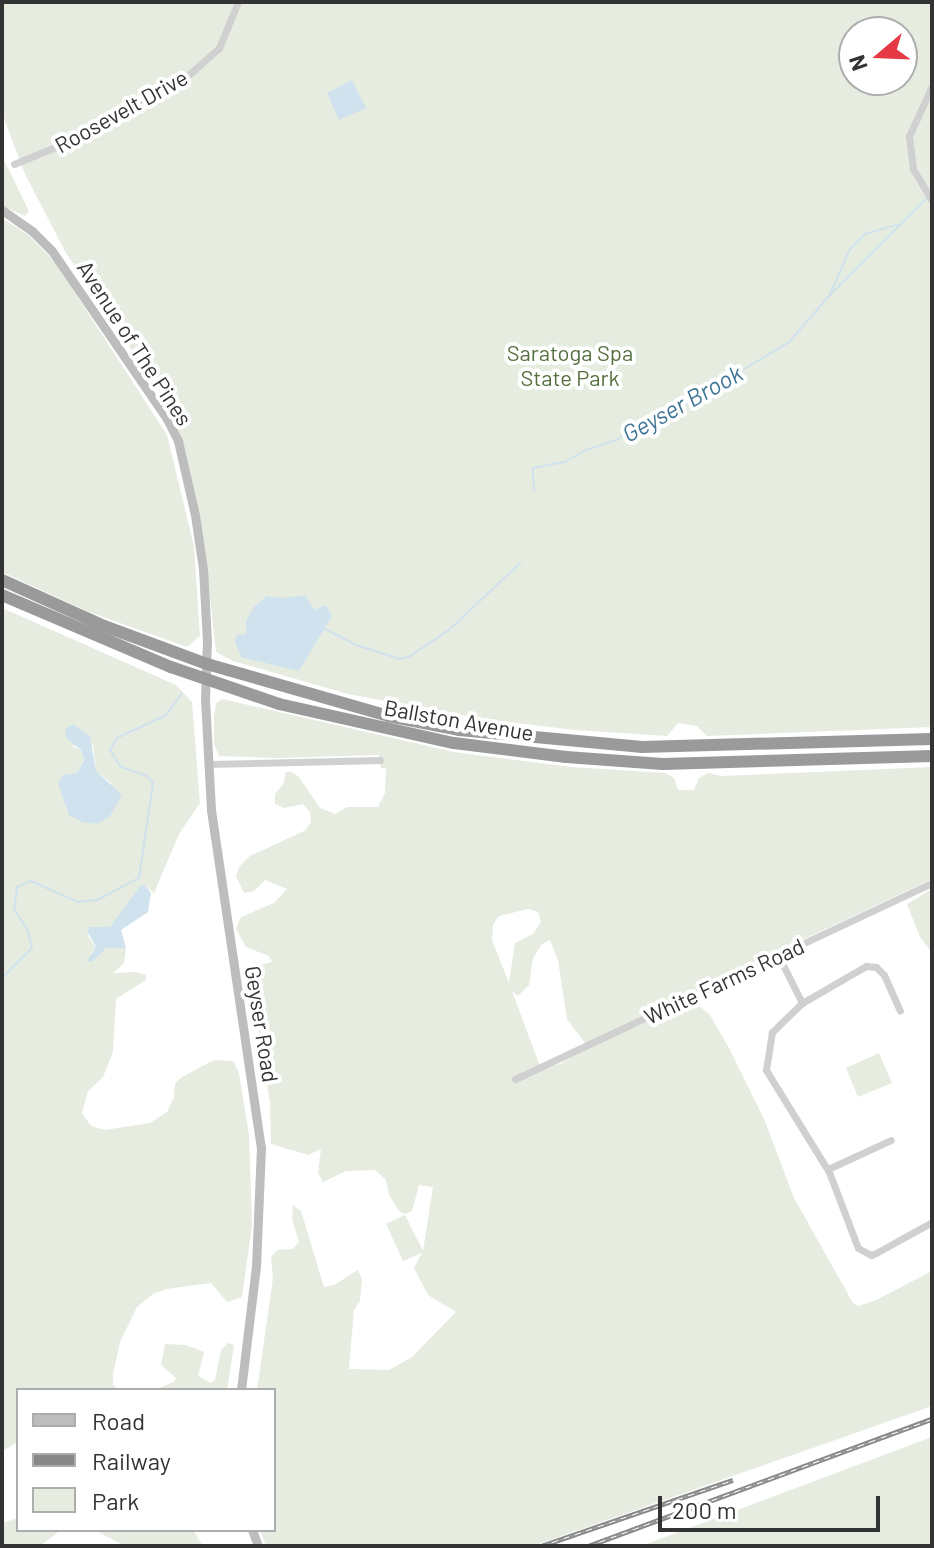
<!DOCTYPE html>
<html>
<head>
<meta charset="utf-8">
<style>
	body { margin:0 }
	#map { position:relative; width:934px; height:1548px; overflow:hidden; background:#fff; font-family:Barlow,sans-serif }
	div>[style] { position:absolute }
	.green>* { inset:0; background:#e6ecdf }
	.water>* { inset:0; background:#cfe2ee }
	.stream>* { height:2px; margin:-1px; padding:0 1px; transform-origin:1px; border-radius:1px; background:#cfe2ee }
	.street>* { height:7px; margin:-3.5px; padding:0 3.5px; transform-origin:3.5px; border-radius:3.5px; background:#d0d0d0 }
	.secondary>* { height:9px; margin:-4.5px; padding:0 4.5px; transform-origin:4.5px; border-radius:4.5px; background:#bdbdbd }
	.highway>* { height:12px; margin:-6px; padding:0 6px; transform-origin:6px; border-radius:6px; background:#9a9a9a }
	.rail>* { height:5px; margin-top:-2.5px; transform-origin:0; background:repeating-linear-gradient(90deg,#fff 0 6px,#888 0 12px); box-sizing:border-box; border-block:2px solid #888 }
	span { translate:-50% -50%; white-space:nowrap; text-align:center; line-height:1.15; -webkit-text-stroke:8px #fff; paint-order:stroke }
	.street-label { font-size:22px; color:#333 }
	.park-label { font-size:22px; color:#56703f }
	.water-label { font-size:24px; color:#3f7597; font-style:italic }
	.frame { position:absolute; inset:0; border:4px solid #333; pointer-events:none }
	.legend { position:absolute; left:16px; top:1388px; width:260px; height:144px; box-sizing:border-box; background:#fff; border:2px solid #adadad; margin:0; padding:10px 14px; list-style:none; font-size:24px; color:#333 }
	.legend li { display:flex; align-items:center; gap:16px; height:40px }
	.legend b { width:40px; border:2px solid #adadad }
	.north { position:absolute; left:838px; top:16px; width:80px; height:80px; box-sizing:border-box; background:#fff; border:2px solid #adadad; border-radius:50%; rotate:251deg; font-size:22px; font-weight:700; line-height:32px; text-align:center; color:#333 }
	.north::after { content:''; display:block; margin:auto; width:28px; height:36px; background:#e63946; clip-path:polygon(50% 0,100% 100%,50% 72%,0 100%) }
	.scale { position:absolute; left:658px; top:1496px; width:222px; height:36px; box-sizing:border-box; border:4px solid #333; border-top:0; padding-left:10px; font-size:24px; line-height:28px; white-space:nowrap; color:#333; -webkit-text-stroke:6px #fff; paint-order:stroke }
</style>
</head>
<body>
<div id="map">
	<div class="green">
		<div style="clip-path:polygon(evenodd,2px 2px,932px 2px,932px 727px,707px 736px,697px 726px,678px 723px,667px 736px,575px 730px,483px 719px,348px 694px,233px 661px,216px 652px,204px 544px,181px 436px,159px 390px,66px 253px,25px 174px,2px 113px,2px 2px,854px 32px,902px 32px,902px 80px,854px 80px,854px 32px)"></div>
		<div style="clip-path:polygon(2px 156px,29px 211px,25px 216px,2px 206px)"></div>
		<div style="clip-path:polygon(2px 218px,28px 235px,55px 262px,167px 435px,194px 546px,200px 636px,187px 647px,89px 612px,2px 572px)"></div>
		<div style="clip-path:polygon(evenodd,2px 608px,176px 685px,192px 702px,200px 803px,179px 834px,154px 893px,145px 885px,110px 927px,90px 927px,88px 936px,96px 948px,89px 955px,106px 948px,126px 948px,124px 963px,113px 973px,136px 972px,146px 975px,146px 980px,116px 999px,113px 1052px,103px 1077px,88px 1091px,82px 1113px,91px 1126px,105px 1130px,150px 1123px,167px 1112px,174px 1097px,175px 1083px,182px 1077px,214px 1060px,233px 1061px,239px 1073px,249px 1135px,252px 1225px,242px 1297px,227px 1302px,211px 1283px,166px 1289px,153px 1294px,137px 1307px,120px 1342px,113px 1374px,113px 1385px,119px 1390px,18px 1390px,18px 1442px,2px 1451px,2px 608px,93px 745px,96px 771px,112px 784px,66px 810px,63px 776px,77px 773px,84px 759px,81px 750px,72px 746px,93px 745px)"></div>
		<div style="clip-path:polygon(evenodd,222px 699px,454px 752px,571px 767px,665px 773px,674px 778px,678px 790px,694px 790px,699px 778px,708px 773px,721px 776px,932px 767px,932px 879px,738px 970px,700px 990px,691px 999px,710px 1015px,729px 1048px,765px 1121px,794px 1198px,853px 1303px,858px 1306px,876px 1300px,932px 1271px,932px 1406px,533px 1546px,266px 1546px,260px 1530px,274px 1530px,274px 1390px,257px 1390px,273px 1278px,271px 1257px,277px 1250px,293px 1249px,299px 1242px,292px 1219px,293px 1205px,301px 1211px,324px 1287px,334px 1285px,358px 1270px,362px 1279px,360px 1301px,354px 1310px,349px 1369px,389px 1370px,412px 1357px,456px 1312px,428px 1295px,414px 1268px,422px 1253px,403px 1261px,386px 1224px,405px 1215px,423px 1251px,433px 1187px,419px 1185px,412px 1211px,405px 1214px,399px 1211px,389px 1195px,386px 1180px,375px 1170px,346px 1171px,323px 1182px,318px 1173px,321px 1149px,308px 1155px,271px 1144px,270px 1103px,249px 968px,272px 962px,269px 956px,246px 947px,236px 929px,241px 917px,274px 903px,287px 889px,265px 880px,254px 891px,244px 893px,236px 876px,239px 867px,250px 856px,306px 830px,311px 822px,310px 812px,303px 804px,284px 808px,275px 804px,275px 794px,284px 783px,285px 773px,290px 771px,298px 776px,320px 808px,335px 814px,347px 807px,378px 807px,385px 793px,386px 768px,381px 768px,379px 755px,275px 758px,219px 756px,214px 744px,214px 715px,216px 703px,222px 699px,528px 909px,538px 912px,541px 922px,533px 934px,515px 943px,509px 983px,492px 940px,493px 925px,499px 916px,528px 909px,222px 699px,550px 940px,558px 960px,567px 1019px,588px 1047px,560px 1064px,541px 1069px,512px 991px,518px 996px,529px 985px,533px 958px,542px 944px,550px 940px)"></div>
		<div style="clip-path:polygon(932px 889px,932px 953px,920px 937px,907px 904px)"></div>
		<div style="clip-path:polygon(879px 1053px,892px 1083px,858px 1097px,846px 1068px)"></div>
		<div style="clip-path:polygon(228px 1343px,234px 1345px,227px 1390px,154px 1390px,174px 1382px,176px 1378px,161px 1365px,165px 1344px,186px 1345px,204px 1352px,198px 1376px,211px 1383px,215px 1380px,221px 1350px)"></div>
		<div style="clip-path:polygon(932px 1437px,932px 1546px,641px 1546px)"></div>
		<div style="clip-path:polygon(18px 1518px,18px 1530px,61px 1530px,40px 1546px,2px 1546px,2px 1523px)"></div>
		<div style="clip-path:polygon(94px 1530px,193px 1530px,203px 1546px,125px 1546px)"></div>
	</div>
	<div class="water">
		<div style="clip-path:polygon(352px 80px,366px 108px,339px 120px,327px 93px)"></div>
		<div style="clip-path:polygon(305px 595px,315px 610px,326px 605px,332px 616px,299px 671px,241px 657px,235px 641px,237px 635px,246px 634px,246px 621px,254px 607px,267px 596px,283px 598px)"></div>
		<div style="clip-path:polygon(73px 724px,90px 736px,96px 771px,122px 795px,110px 816px,97px 824px,82px 822px,69px 815px,58px 784px,63px 775px,77px 773px,84px 760px,81px 750px,66px 738px,65px 729px)"></div>
		<div style="clip-path:polygon(145px 885px,151px 893px,148px 912px,121px 930px,126px 948px,106px 948px,92px 962px,87px 961px,96px 947px,87px 931px,90px 927px,110px 927px,140px 886px)"></div>
	</div>
	<div class="stream">
		<div style="left:830px;top:294px;width:49px;rotate:-66deg"></div>
		<div style="left:850px;top:249px;width:21px;rotate:-45deg"></div>
		<div style="left:865px;top:234px;width:35px;rotate:-16deg"></div>
		<div style="left:534px;top:490px;width:22px;rotate:-93deg"></div>
		<div style="left:533px;top:468px;width:33px;rotate:-11deg"></div>
		<div style="left:565px;top:462px;width:24px;rotate:-30deg"></div>
		<div style="left:586px;top:450px;width:33px;rotate:-18deg"></div>
		<div style="left:617px;top:440px;width:37px;rotate:-36deg"></div>
		<div style="left:647px;top:418px;width:41px;rotate:-19.7deg"></div>
		<div style="left:686px;top:404px;width:120px;rotate:-31deg"></div>
		<div style="left:789px;top:342px;width:62px;rotate:-48.9deg"></div>
		<div style="left:830px;top:295px;width:137px;rotate:-45deg"></div>
		<div style="left:325px;top:629px;width:35px;rotate:27deg"></div>
		<div style="left:356px;top:645px;width:46px;rotate:17.7deg"></div>
		<div style="left:400px;top:659px;width:9px;rotate:-13deg"></div>
		<div style="left:409px;top:657px;width:48px;rotate:-34deg"></div>
		<div style="left:449px;top:630px;width:98px;rotate:-43.3deg"></div>
		<div style="left:2px;top:978px;width:42px;rotate:-45deg"></div>
		<div style="left:32px;top:948px;width:20px;rotate:-105deg"></div>
		<div style="left:27px;top:929px;width:24px;rotate:-123deg"></div>
		<div style="left:14px;top:909px;width:22px;rotate:-82deg"></div>
		<div style="left:17px;top:887px;width:15px;rotate:-23deg"></div>
		<div style="left:31px;top:881px;width:51px;rotate:24.1deg"></div>
		<div style="left:78px;top:902px;width:19px;rotate:-6deg"></div>
		<div style="left:97px;top:900px;width:47px;rotate:-27.6deg"></div>
		<div style="left:139px;top:878px;width:96px;rotate:-81.6deg"></div>
		<div style="left:153px;top:783px;width:9px;rotate:-131deg"></div>
		<div style="left:147px;top:776px;width:28px;rotate:-161deg"></div>
		<div style="left:121px;top:767px;width:20px;rotate:-123deg"></div>
		<div style="left:110px;top:750px;width:14px;rotate:-60deg"></div>
		<div style="left:117px;top:738px;width:54px;rotate:-25.1deg"></div>
		<div style="left:166px;top:715px;width:27px;rotate:-54deg"></div>
	</div>
	<div class="street">
		<div style="left:932px;top:86px;width:55px;rotate:114.7deg"></div>
		<div style="left:909px;top:136px;width:33px;rotate:83deg"></div>
		<div style="left:913px;top:169px;width:37px;rotate:59deg"></div>
		<div style="left:14px;top:164px;width:57px;rotate:-22.5deg"></div>
		<div style="left:67px;top:142px;width:124px;rotate:-27.4deg"></div>
		<div style="left:177px;top:85px;width:56px;rotate:-41.4deg"></div>
		<div style="left:219px;top:48px;width:50px;rotate:-67.6deg"></div>
		<div style="left:208px;top:764px;width:172px;rotate:-1.3deg"></div>
		<div style="left:778px;top:955px;width:54px;rotate:63.4deg"></div>
		<div style="left:802px;top:1003px;width:42px;rotate:136deg"></div>
		<div style="left:772px;top:1032px;width:38px;rotate:99deg"></div>
		<div style="left:766px;top:1070px;width:120px;rotate:58.3deg"></div>
		<div style="left:829px;top:1172px;width:81px;rotate:69.1deg"></div>
		<div style="left:858px;top:1248px;width:15px;rotate:28deg"></div>
		<div style="left:871px;top:1255px;width:5px;rotate:-22deg"></div>
		<div style="left:876px;top:1253px;width:64px;rotate:-29deg"></div>
		<div style="left:802px;top:1003px;width:74px;rotate:-30deg"></div>
		<div style="left:866px;top:966px;width:10px;rotate:6deg"></div>
		<div style="left:876px;top:967px;width:11px;rotate:45deg"></div>
		<div style="left:884px;top:975px;width:39px;rotate:66deg"></div>
		<div style="left:515px;top:1079px;width:461px;rotate:-25.2deg"></div>
		<div style="left:828px;top:1169px;width:69px;rotate:-24.7deg"></div>
	</div>
	<div class="secondary">
		<div style="left:2px;top:210px;width:37px;rotate:35deg"></div>
		<div style="left:32px;top:231px;width:28px;rotate:45deg"></div>
		<div style="left:52px;top:251px;width:204px;rotate:55.6deg"></div>
		<div style="left:167px;top:419px;width:25px;rotate:63deg"></div>
		<div style="left:178px;top:441px;width:76px;rotate:77.1deg"></div>
		<div style="left:195px;top:515px;width:55px;rotate:81.6deg"></div>
		<div style="left:203px;top:569px;width:71px;rotate:86.8deg"></div>
		<div style="left:207px;top:640px;width:59px;rotate:91.9deg"></div>
		<div style="left:205px;top:699px;width:111px;rotate:86.9deg"></div>
		<div style="left:211px;top:810px;width:341px;rotate:81.6deg"></div>
		<div style="left:261px;top:1147px;width:119px;rotate:92.4deg"></div>
		<div style="left:256px;top:1266px;width:125px;rotate:96.9deg"></div>
		<div style="left:252px;top:1530px;width:17px;rotate:69deg"></div>
	</div>
	<div class="highway">
		<div style="left:2px;top:580px;width:112px;rotate:24.3deg"></div>
		<div style="left:104px;top:626px;width:110px;rotate:20.3deg"></div>
		<div style="left:207px;top:664px;width:188px;rotate:16deg"></div>
		<div style="left:388px;top:716px;width:72px;rotate:11.2deg"></div>
		<div style="left:459px;top:730px;width:184px;rotate:5.3deg"></div>
		<div style="left:642px;top:747px;width:290px;rotate:-1.6deg"></div>
		<div style="left:2px;top:595px;width:184px;rotate:23.1deg"></div>
		<div style="left:171px;top:667px;width:114px;rotate:18.9deg"></div>
		<div style="left:279px;top:704px;width:179px;rotate:12.6deg"></div>
		<div style="left:454px;top:743px;width:113px;rotate:7.1deg"></div>
		<div style="left:566px;top:757px;width:97px;rotate:4.1deg"></div>
		<div style="left:663px;top:764px;width:269px;rotate:-1.7deg"></div>
	</div>
	<div class="rail">
		<div style="left:541px;top:1546px;width:203px;rotate:-19deg"></div>
		<div style="left:588px;top:1546px;width:367px;rotate:-20.3deg"></div>
	</div>
	<div class="street-label">
		<span style="left:121px;top:111px;rotate:-29deg">Roosevelt Drive</span>
		<span style="left:135px;top:343px;rotate:57deg">Avenue of The Pines</span>
		<span style="left:459px;top:720px;rotate:10deg">Ballston Avenue</span>
		<span style="left:724px;top:981px;rotate:-25deg">White Farms Road</span>
		<span style="left:262px;top:1024px;rotate:81deg">Geyser Road</span>
	</div>
	<div class="park-label">
		<span style="left:570px;top:365px">Saratoga Spa<br>State Park</span>
	</div>
	<div class="water-label">
		<span style="left:682px;top:403px;rotate:-29deg">Geyser Brook</span>
	</div>
	<div class="frame"></div>
	<ul class="legend">
	<li><b style="height:10px;background:#bdbdbd"></b>Road</li>
	<li><b style="height:10px;background:#888"></b>Railway</li>
	<li><b style="height:22px;background:#e6ecdf"></b>Park</li>
	</ul>
	<div class="north">N</div>
	<div class="scale">200 m</div>
</div>
</body>
</html>
